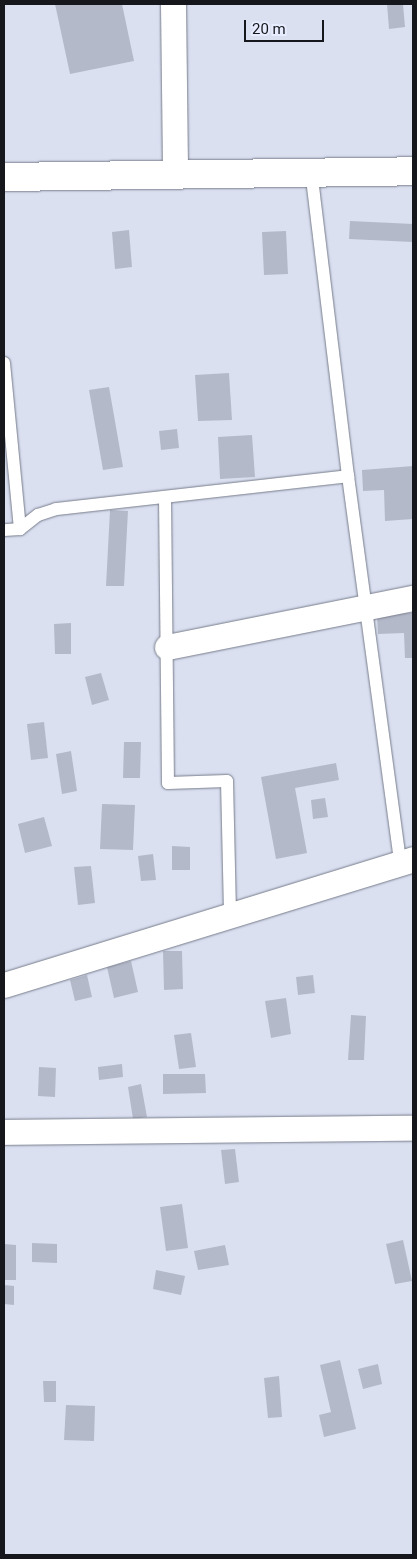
<!DOCTYPE html>
<html>
<head>
<meta charset="utf-8">
<style>
	body { margin:0 }
	#map { position:relative; width:417px; height:1559px; overflow:hidden; background:#dae0f0; font-family:Roboto,sans-serif }
	div>[style] { position:absolute }
	.building>* { inset:0; background:#b4b9c9 }
	.roads { filter:drop-shadow(0 0 1px #777c8b) drop-shadow(0 0 1px #777c8b) }
	.lane>* { height:12px; margin:-6px; padding:0 6px; transform-origin:6px; border-radius:6px; background:#fff }
	.street>* { height:25px; margin:-12.5px; padding:0 12.5px; transform-origin:12.5px; border-radius:12.5px; background:#fff }
	.secondary>* { height:28px; margin:-14px; padding:0 14px; transform-origin:14px; border-radius:14px; background:#fff }
	span { translate:-50% -50%; white-space:nowrap; text-align:center; line-height:1.15; -webkit-text-stroke:5px #e7edfe; paint-order:stroke }
	.frame { position:absolute; inset:0; border:5px solid #15171c; pointer-events:none }
	.scale { position:absolute; left:244px; top:20px; width:80px; height:22px; box-sizing:border-box; border:2px solid #15171c; border-top:0; padding-left:6px; font-size:15px; line-height:18px; white-space:nowrap; color:#15171c; -webkit-text-stroke:4px #e7edfe; paint-order:stroke }
</style>
</head>
<body>
<div id="map">
	<div class="building">
		<div style="clip-path:polygon(55px 4px,122px 4px,134px 61px,70px 74px)"></div>
		<div style="clip-path:polygon(387px 4px,403px 4px,405px 27px,389px 29px)"></div>
		<div style="clip-path:polygon(350px 221px,413px 224px,413px 242px,349px 239px)"></div>
		<div style="clip-path:polygon(129px 230px,132px 267px,115px 269px,112px 232px)"></div>
		<div style="clip-path:polygon(286px 231px,288px 274px,264px 275px,262px 232px)"></div>
		<div style="clip-path:polygon(229px 373px,232px 420px,198px 421px,195px 375px)"></div>
		<div style="clip-path:polygon(109px 387px,123px 467px,103px 470px,89px 390px)"></div>
		<div style="clip-path:polygon(177px 429px,179px 448px,161px 450px,159px 431px)"></div>
		<div style="clip-path:polygon(252px 435px,255px 477px,220px 479px,218px 437px)"></div>
		<div style="clip-path:polygon(413px 466px,413px 519px,385px 521px,384px 490px,363px 491px,362px 470px)"></div>
		<div style="clip-path:polygon(110px 510px,128px 511px,124px 586px,106px 586px)"></div>
		<div style="clip-path:polygon(413px 613px,413px 658px,405px 658px,404px 633px,378px 634px,377px 614px)"></div>
		<div style="clip-path:polygon(71px 623px,71px 654px,55px 654px,54px 624px)"></div>
		<div style="clip-path:polygon(101px 673px,109px 700px,92px 705px,85px 677px)"></div>
		<div style="clip-path:polygon(44px 722px,48px 758px,31px 760px,27px 724px)"></div>
		<div style="clip-path:polygon(124px 742px,141px 742px,140px 778px,123px 778px)"></div>
		<div style="clip-path:polygon(71px 751px,77px 791px,62px 794px,56px 754px)"></div>
		<div style="clip-path:polygon(336px 763px,339px 780px,295px 788px,307px 853px,276px 859px,261px 777px)"></div>
		<div style="clip-path:polygon(325px 798px,328px 817px,313px 819px,311px 800px)"></div>
		<div style="clip-path:polygon(102px 804px,135px 805px,133px 850px,100px 849px)"></div>
		<div style="clip-path:polygon(44px 817px,52px 846px,25px 853px,18px 824px)"></div>
		<div style="clip-path:polygon(172px 846px,190px 847px,190px 870px,172px 870px)"></div>
		<div style="clip-path:polygon(153px 854px,156px 880px,141px 881px,138px 856px)"></div>
		<div style="clip-path:polygon(91px 866px,95px 903px,78px 905px,74px 867px)"></div>
		<div style="clip-path:polygon(163px 951px,182px 951px,183px 989px,164px 990px)"></div>
		<div style="clip-path:polygon(131px 961px,138px 992px,114px 998px,107px 967px)"></div>
		<div style="clip-path:polygon(87px 975px,92px 997px,75px 1001px,70px 980px)"></div>
		<div style="clip-path:polygon(313px 975px,315px 993px,298px 995px,296px 977px)"></div>
		<div style="clip-path:polygon(286px 998px,291px 1034px,271px 1038px,265px 1001px)"></div>
		<div style="clip-path:polygon(351px 1015px,366px 1016px,364px 1060px,348px 1060px)"></div>
		<div style="clip-path:polygon(191px 1033px,196px 1067px,179px 1069px,174px 1035px)"></div>
		<div style="clip-path:polygon(122px 1064px,123px 1077px,99px 1080px,98px 1067px)"></div>
		<div style="clip-path:polygon(39px 1067px,56px 1068px,55px 1097px,38px 1096px)"></div>
		<div style="clip-path:polygon(163px 1074px,205px 1074px,206px 1093px,163px 1094px)"></div>
		<div style="clip-path:polygon(141px 1084px,147px 1117px,133px 1119px,128px 1087px)"></div>
		<div style="clip-path:polygon(235px 1149px,239px 1182px,225px 1184px,221px 1150px)"></div>
		<div style="clip-path:polygon(182px 1204px,188px 1248px,166px 1251px,160px 1207px)"></div>
		<div style="clip-path:polygon(403px 1240px,412px 1281px,395px 1284px,386px 1244px)"></div>
		<div style="clip-path:polygon(32px 1243px,57px 1244px,57px 1263px,32px 1262px)"></div>
		<div style="clip-path:polygon(4px 1244px,16px 1245px,16px 1280px,4px 1280px)"></div>
		<div style="clip-path:polygon(225px 1245px,229px 1265px,198px 1270px,194px 1251px)"></div>
		<div style="clip-path:polygon(156px 1270px,185px 1276px,181px 1295px,153px 1289px)"></div>
		<div style="clip-path:polygon(4px 1285px,14px 1286px,14px 1305px,4px 1304px)"></div>
		<div style="clip-path:polygon(340px 1360px,356px 1429px,324px 1437px,319px 1415px,331px 1412px,320px 1365px)"></div>
		<div style="clip-path:polygon(378px 1364px,382px 1384px,363px 1389px,358px 1369px)"></div>
		<div style="clip-path:polygon(279px 1376px,282px 1417px,268px 1418px,264px 1378px)"></div>
		<div style="clip-path:polygon(43px 1381px,56px 1381px,56px 1402px,44px 1402px)"></div>
		<div style="clip-path:polygon(66px 1405px,95px 1406px,94px 1441px,64px 1440px)"></div>
	</div>
	<div class="roads">
		<div class="lane">
			<div style="left:4px;top:363px;width:167px;rotate:84.5deg"></div>
			<div style="left:20px;top:529px;width:16px;rotate:176deg"></div>
			<div style="left:348px;top:476px;width:390px;rotate:82.3deg"></div>
			<div style="left:165px;top:497px;width:286px;rotate:89.4deg"></div>
			<div style="left:168px;top:783px;width:59px;rotate:-1.9deg"></div>
			<div style="left:227px;top:781px;width:135px;rotate:88.7deg"></div>
			<div style="left:20px;top:529px;width:23px;rotate:-38deg"></div>
			<div style="left:38px;top:515px;width:19px;rotate:-18deg"></div>
			<div style="left:56px;top:509px;width:294px;rotate:-6.4deg"></div>
			<div style="left:348px;top:476px;width:306px;rotate:-96.9deg"></div>
		</div>
		<div class="street">
			<div style="left:173px;top:4px;width:170px;rotate:89.3deg"></div>
			<div style="left:167px;top:647px;width:251px;rotate:-11.3deg"></div>
			<div style="left:4px;top:985px;width:428px;rotate:-17.1deg"></div>
			<div style="left:4px;top:1132px;width:409px;rotate:-0.6deg"></div>
		</div>
		<div class="secondary">
			<div style="left:4px;top:177px;width:409px;rotate:-0.8deg"></div>
		</div>
	</div>
	<div class="frame"></div>
	<div class="scale">20 m</div>
</div>
</body>
</html>
